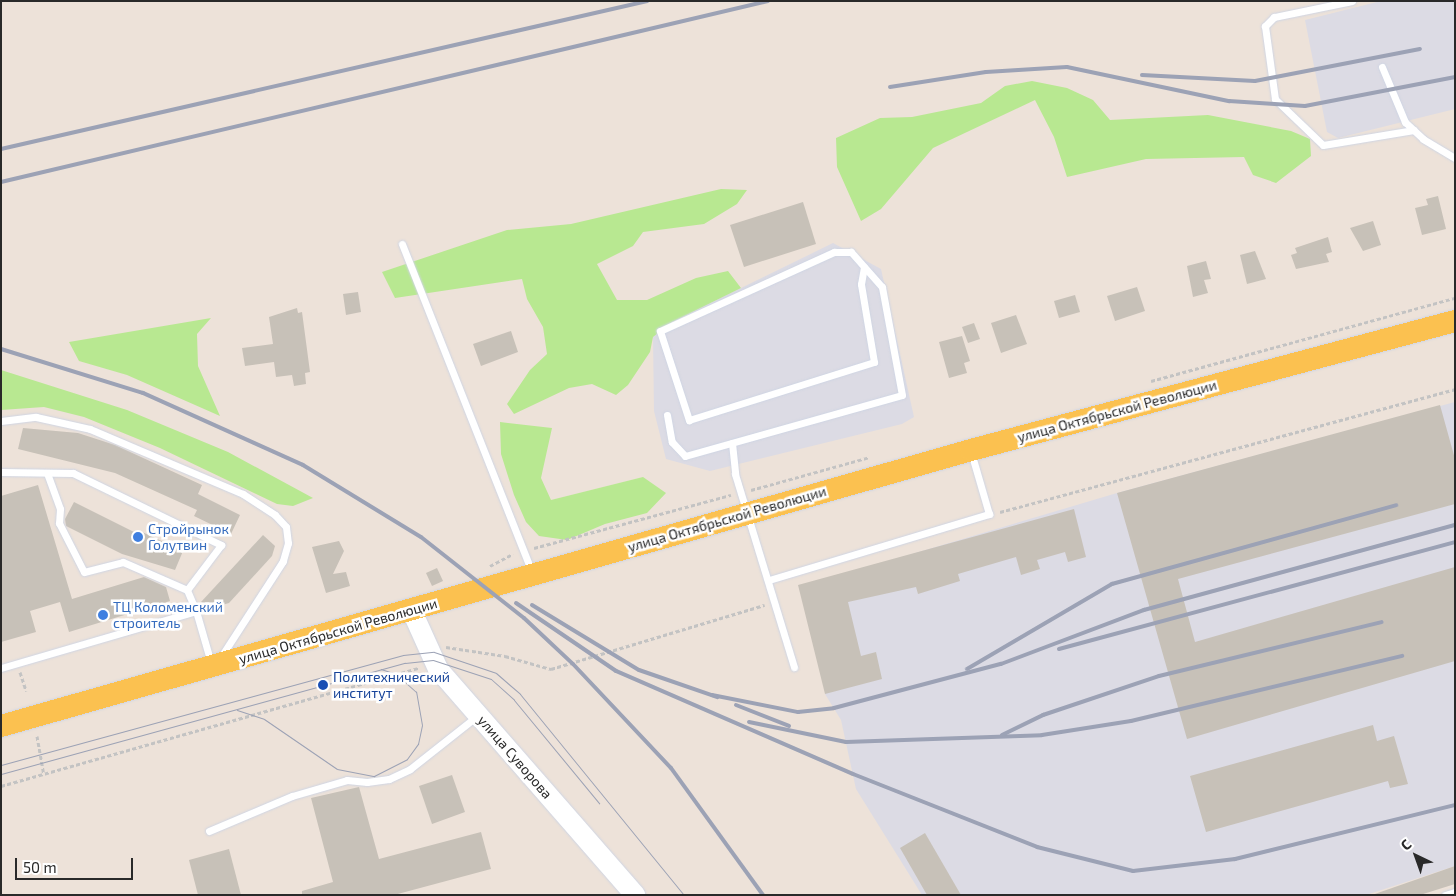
<!DOCTYPE html>
<html>
<head>
<meta charset="utf-8">
<style>
	body { margin:0 }
	#map { position:relative; width:1456px; height:896px; overflow:hidden; background:#ede2d9; font-family:"Exo 2",sans-serif }
	div>[style] { position:absolute }
	.industrial>* { inset:0; background:#dcdbe4 }
	.green>* { inset:0; background:#b8e891 }
	.building>* { inset:0; background:#c7c1b8 }
	.path>* { height:3px; margin-top:-1.5px; transform-origin:0; background:repeating-linear-gradient(90deg,#c3c3c3 0 4px,transparent 0 6.5px) }
	.roads { filter:drop-shadow(0 0 1px #cfd5e3) drop-shadow(0 0 1px #cfd5e3) }
	.lane>* { height:7px; margin:-3.5px; padding:0 3.5px; transform-origin:3.5px; border-radius:3.5px; background:#fff }
	.secondary>* { height:20px; margin:-10px; padding:0 10px; transform-origin:10px; border-radius:10px; background:#fff }
	.primary>* { height:22px; margin:-11px; padding:0 11px; transform-origin:11px; border-radius:11px; background:#fbc150 }
	.tram>* { height:1px; margin:-0.5px; padding:0 0.5px; transform-origin:0.5px; border-radius:0.5px; background:#9ca2b5 }
	.rail>* { height:4px; margin:-2px; padding:0 2px; transform-origin:2px; border-radius:2px; background:#9ca2b5 }
	.dots>* { width:14px; height:14px; translate:-50% -50%; box-sizing:border-box; border:2px solid #fff; border-radius:50% }
	span { translate:-50% -50%; white-space:nowrap; text-align:center; line-height:1.15; -webkit-text-stroke:5px #fff; paint-order:stroke }
	.street-label { font-size:14px; color:#292929 }
	.shop-label { font-size:14px; color:#366cbe }
	.left { translate:0 -50%; text-align:left }
	.transit-label { font-size:14px; color:#164399 }
	.frame { position:absolute; inset:0; border:2px solid #292929; pointer-events:none }
	.north { position:absolute; left:1391px; top:831px; width:50px; height:50px; -webkit-text-stroke:4px #fff; paint-order:stroke; rotate:318deg; font-size:14px; font-weight:700; line-height:20px; text-align:center; color:#292929 }
	.north::after { content:''; display:block; margin:auto; width:18px; height:22px; background:#292929; clip-path:polygon(50% 0,100% 100%,50% 72%,0 100%) }
	.scale { position:absolute; left:15px; top:858px; width:118px; height:22px; box-sizing:border-box; border:2px solid #292929; border-top:0; padding-left:6px; font-size:15px; line-height:18px; white-space:nowrap; color:#292929; -webkit-text-stroke:4px #fff; paint-order:stroke }
</style>
</head>
<body>
<div id="map">
	<div class="industrial">
		<div style="clip-path:polygon(1381px 1px,1455px 1px,1455px 109px,1338px 138px,1327px 132px,1305px 20px)"></div>
		<div style="clip-path:polygon(833px 243px,881px 269px,914px 417px,902px 424px,710px 471px,666px 459px,654px 411px,653px 337px,672px 322px)"></div>
		<div style="clip-path:polygon(1455px 402px,1455px 866px,1366px 895px,922px 895px,856px 789px,841px 720px,825px 694px,855px 571px,1117px 493px)"></div>
	</div>
	<div class="green">
		<div style="clip-path:polygon(1032px 81px,1067px 88px,1093px 100px,1110px 120px,1208px 115px,1291px 131px,1310px 139px,1311px 156px,1276px 183px,1253px 175px,1244px 157px,1146px 159px,1067px 177px,1054px 137px,1035px 100px,933px 148px,881px 209px,861px 221px,837px 167px,836px 138px,880px 118px,912px 117px,981px 103px,1005px 86px)"></div>
		<div style="clip-path:polygon(721px 189px,747px 190px,737px 204px,704px 224px,643px 232px,633px 246px,597px 264px,617px 300px,647px 300px,696px 278px,728px 271px,741px 288px,672px 322px,653px 337px,650px 352px,628px 385px,616px 395px,592px 384px,569px 388px,514px 414px,507px 404px,530px 370px,547px 354px,543px 327px,527px 299px,522px 279px,395px 298px,382px 272px,507px 230px,571px 224px)"></div>
		<div style="clip-path:polygon(211px 318px,197px 334px,198px 366px,220px 416px,127px 375px,79px 361px,69px 342px)"></div>
		<div style="clip-path:polygon(1px 370px,127px 410px,228px 452px,313px 498px,293px 506px,277px 504px,160px 448px,84px 417px,44px 407px,1px 410px)"></div>
		<div style="clip-path:polygon(500px 422px,552px 428px,541px 478px,551px 500px,643px 477px,666px 493px,647px 513px,605px 524px,567px 540px,539px 536px,526px 522px,514px 495px,501px 454px)"></div>
	</div>
	<div class="building">
		<div style="clip-path:polygon(1438px 196px,1446px 229px,1422px 235px,1415px 208px,1428px 205px,1426px 199px)"></div>
		<div style="clip-path:polygon(803px 202px,816px 244px,744px 267px,730px 225px)"></div>
		<div style="clip-path:polygon(1373px 221px,1381px 245px,1363px 251px,1350px 228px)"></div>
		<div style="clip-path:polygon(1328px 237px,1332px 252px,1326px 254px,1329px 262px,1296px 269px,1291px 255px,1297px 253px,1295px 248px)"></div>
		<div style="clip-path:polygon(1255px 251px,1266px 279px,1247px 284px,1240px 255px)"></div>
		<div style="clip-path:polygon(1206px 261px,1211px 279px,1204px 280px,1208px 293px,1193px 297px,1187px 266px)"></div>
		<div style="clip-path:polygon(1137px 287px,1145px 311px,1115px 321px,1107px 296px)"></div>
		<div style="clip-path:polygon(358px 292px,361px 312px,346px 315px,343px 294px)"></div>
		<div style="clip-path:polygon(1075px 295px,1080px 312px,1059px 318px,1054px 301px)"></div>
		<div style="clip-path:polygon(297px 308px,298px 313px,302px 312px,310px 372px,305px 373px,306px 384px,294px 386px,292px 375px,276px 377px,274px 362px,245px 366px,242px 348px,273px 344px,269px 317px)"></div>
		<div style="clip-path:polygon(1016px 315px,1027px 344px,1001px 353px,991px 323px)"></div>
		<div style="clip-path:polygon(974px 323px,980px 339px,968px 343px,962px 327px)"></div>
		<div style="clip-path:polygon(511px 331px,518px 352px,481px 366px,473px 344px)"></div>
		<div style="clip-path:polygon(962px 336px,970px 361px,964px 363px,967px 373px,949px 378px,939px 342px)"></div>
		<div style="clip-path:polygon(1440px 405px,1455px 459px,1455px 504px,1178px 579px,1195px 642px,1455px 567px,1455px 661px,1187px 739px,1117px 493px)"></div>
		<div style="clip-path:polygon(23px 428px,78px 433px,115px 445px,202px 485px,198px 494px,240px 515px,231px 534px,194px 516px,197px 510px,115px 473px,18px 449px)"></div>
		<div style="clip-path:polygon(38px 485px,72px 599px,144px 577px,166px 587px,170px 601px,69px 632px,60px 602px,30px 611px,36px 632px,1px 642px,1px 496px)"></div>
		<div style="clip-path:polygon(74px 502px,134px 532px,140px 531px,183px 551px,175px 570px,122px 554px,66px 526px,65px 519px)"></div>
		<div style="clip-path:polygon(1074px 509px,1086px 557px,1068px 562px,1065px 552px,1037px 560px,1040px 569px,1021px 575px,1016px 557px,958px 574px,960px 581px,918px 594px,916px 587px,848px 602px,861px 656px,876px 652px,882px 679px,825px 694px,798px 585px)"></div>
		<div style="clip-path:polygon(263px 535px,275px 546px,272px 556px,229px 603px,211px 608px,201px 602px)"></div>
		<div style="clip-path:polygon(339px 541px,344px 551px,333px 574px,346px 572px,350px 586px,326px 593px,312px 547px)"></div>
		<div style="clip-path:polygon(437px 568px,443px 581px,432px 586px,426px 573px)"></div>
		<div style="clip-path:polygon(1373px 725px,1377px 741px,1394px 736px,1408px 784px,1390px 788px,1388px 781px,1206px 832px,1190px 776px)"></div>
		<div style="clip-path:polygon(452px 775px,465px 812px,432px 824px,419px 786px)"></div>
		<div style="clip-path:polygon(359px 787px,379px 859px,481px 832px,491px 869px,394px 895px,302px 895px,302px 891px,333px 882px,311px 798px)"></div>
		<div style="clip-path:polygon(925px 833px,961px 895px,927px 895px,900px 848px)"></div>
		<div style="clip-path:polygon(229px 849px,241px 895px,198px 895px,189px 860px)"></div>
		<div style="clip-path:polygon(1455px 866px,1455px 884px,1420px 895px,1372px 895px)"></div>
	</div>
	<div class="path">
		<div style="left:1151px;top:381px;width:315px;rotate:-15.3deg"></div>
		<div style="left:751px;top:490px;width:123px;rotate:-15.5deg"></div>
		<div style="left:1000px;top:512px;width:471px;rotate:-15.1deg"></div>
		<div style="left:534px;top:548px;width:204px;rotate:-15.1deg"></div>
		<div style="left:490px;top:566px;width:26px;rotate:-28deg"></div>
		<div style="left:446px;top:647px;width:60px;rotate:8.7deg"></div>
		<div style="left:505px;top:656px;width:48px;rotate:15.8deg"></div>
		<div style="left:551px;top:669px;width:223px;rotate:-16.7deg"></div>
		<div style="left:20px;top:672px;width:20px;rotate:72deg"></div>
		<div style="left:37px;top:736px;width:39px;rotate:80deg"></div>
		<div style="left:1px;top:786px;width:434px;rotate:-15.8deg"></div>
	</div>
	<div class="roads">
		<div class="lane">
			<div style="left:1352px;top:1px;width:80px;rotate:168.4deg"></div>
			<div style="left:1274px;top:17px;width:13px;rotate:135deg"></div>
			<div style="left:1265px;top:26px;width:74px;rotate:82.2deg"></div>
			<div style="left:1275px;top:99px;width:66px;rotate:43.8deg"></div>
			<div style="left:1323px;top:145px;width:92px;rotate:-9.4deg"></div>
			<div style="left:1382px;top:67px;width:60px;rotate:67.3deg"></div>
			<div style="left:1405px;top:122px;width:25px;rotate:43deg"></div>
			<div style="left:1423px;top:139px;width:37px;rotate:31deg"></div>
			<div style="left:402px;top:244px;width:354px;rotate:68.4deg"></div>
			<div style="left:667px;top:415px;width:27px;rotate:80deg"></div>
			<div style="left:672px;top:442px;width:19px;rotate:47deg"></div>
			<div style="left:685px;top:456px;width:225px;rotate:-15.7deg"></div>
			<div style="left:902px;top:395px;width:110px;rotate:-100.5deg"></div>
			<div style="left:882px;top:287px;width:47px;rotate:-131.5deg"></div>
			<div style="left:851px;top:252px;width:17px;rotate:180deg"></div>
			<div style="left:834px;top:252px;width:191px;rotate:155.6deg"></div>
			<div style="left:660px;top:331px;width:94px;rotate:72deg"></div>
			<div style="left:689px;top:420px;width:194px;rotate:-17.4deg"></div>
			<div style="left:874px;top:362px;width:79px;rotate:-99.5deg"></div>
			<div style="left:861px;top:284px;width:17px;rotate:-80deg"></div>
			<div style="left:1px;top:421px;width:35px;rotate:-7deg"></div>
			<div style="left:36px;top:417px;width:55px;rotate:12.5deg"></div>
			<div style="left:90px;top:429px;width:166px;rotate:23deg"></div>
			<div style="left:243px;top:494px;width:38px;rotate:33deg"></div>
			<div style="left:275px;top:515px;width:16px;rotate:47deg"></div>
			<div style="left:286px;top:527px;width:16px;rotate:83deg"></div>
			<div style="left:288px;top:543px;width:19px;rotate:106deg"></div>
			<div style="left:283px;top:561px;width:114px;rotate:122.9deg"></div>
			<div style="left:732px;top:443px;width:31px;rotate:84deg"></div>
			<div style="left:735px;top:474px;width:202px;rotate:73deg"></div>
			<div style="left:1px;top:472px;width:72px;rotate:0.8deg"></div>
			<div style="left:73px;top:473px;width:165px;rotate:25.9deg"></div>
			<div style="left:221px;top:545px;width:56px;rotate:127.1deg"></div>
			<div style="left:187px;top:590px;width:23px;rotate:67deg"></div>
			<div style="left:47px;top:473px;width:38px;rotate:70deg"></div>
			<div style="left:60px;top:509px;width:14px;rotate:94deg"></div>
			<div style="left:59px;top:523px;width:55px;rotate:63deg"></div>
			<div style="left:84px;top:572px;width:40px;rotate:-14.4deg"></div>
			<div style="left:123px;top:562px;width:70px;rotate:23.6deg"></div>
			<div style="left:769px;top:580px;width:230px;rotate:-16.7deg"></div>
			<div style="left:989px;top:514px;width:65px;rotate:-106.2deg"></div>
			<div style="left:1px;top:668px;width:203px;rotate:-16.3deg"></div>
			<div style="left:196px;top:611px;width:54px;rotate:73.9deg"></div>
			<div style="left:209px;top:831px;width:90px;rotate:-22.9deg"></div>
			<div style="left:292px;top:796px;width:57px;rotate:-16.2deg"></div>
			<div style="left:347px;top:780px;width:20px;rotate:6deg"></div>
			<div style="left:367px;top:782px;width:22px;rotate:-8deg"></div>
			<div style="left:389px;top:779px;width:23px;rotate:-25deg"></div>
			<div style="left:410px;top:769px;width:85px;rotate:-38.3deg"></div>
			<div style="left:1445px;top:895px;width:10px;rotate:-17deg"></div>
		</div>
		<div class="secondary">
			<div style="left:411px;top:609px;width:66px;rotate:65.8deg"></div>
			<div style="left:438px;top:669px;width:300px;rotate:48.9deg"></div>
		</div>
		<div class="primary">
			<div style="left:1px;top:726px;width:1009px;rotate:-15.88deg"></div>
			<div style="left:971px;top:450px;width:501px;rotate:-14.92deg"></div>
		</div>
	</div>
	<div class="tram">
		<div style="left:237px;top:710px;width:28px;rotate:18deg"></div>
		<div style="left:264px;top:719px;width:88px;rotate:34.4deg"></div>
		<div style="left:337px;top:769px;width:38px;rotate:11deg"></div>
		<div style="left:374px;top:776px;width:37px;rotate:-27deg"></div>
		<div style="left:407px;top:759px;width:19px;rotate:-54deg"></div>
		<div style="left:418px;top:744px;width:19px;rotate:-78deg"></div>
		<div style="left:422px;top:725px;width:34px;rotate:-100deg"></div>
		<div style="left:416px;top:692px;width:27px;rotate:-138deg"></div>
		<div style="left:396px;top:674px;width:16px;rotate:-162deg"></div>
		<div style="left:1px;top:765px;width:417px;rotate:-15.3deg"></div>
		<div style="left:403px;top:655px;width:31px;rotate:-6deg"></div>
		<div style="left:434px;top:652px;width:65px;rotate:18.7deg"></div>
		<div style="left:496px;top:673px;width:32px;rotate:41deg"></div>
		<div style="left:520px;top:694px;width:259px;rotate:50.8deg"></div>
		<div style="left:1px;top:774px;width:419px;rotate:-15.4deg"></div>
		<div style="left:405px;top:663px;width:28px;rotate:-6deg"></div>
		<div style="left:433px;top:660px;width:61px;rotate:18.1deg"></div>
		<div style="left:491px;top:679px;width:31px;rotate:42deg"></div>
		<div style="left:514px;top:700px;width:134px;rotate:50.5deg"></div>
	</div>
	<div class="rail">
		<div style="left:1142px;top:75px;width:113px;rotate:3deg"></div>
		<div style="left:1255px;top:81px;width:168px;rotate:-11deg"></div>
		<div style="left:890px;top:87px;width:97px;rotate:-8.9deg"></div>
		<div style="left:986px;top:72px;width:81px;rotate:-3.5deg"></div>
		<div style="left:1067px;top:67px;width:166px;rotate:11.9deg"></div>
		<div style="left:1229px;top:101px;width:76px;rotate:3.8deg"></div>
		<div style="left:1305px;top:106px;width:153px;rotate:-10.9deg"></div>
		<div style="left:1px;top:149px;width:663px;rotate:-12.9deg"></div>
		<div style="left:1px;top:182px;width:788px;rotate:-13.28deg"></div>
		<div style="left:1px;top:349px;width:149px;rotate:17.2deg"></div>
		<div style="left:143px;top:393px;width:175px;rotate:24.2deg"></div>
		<div style="left:303px;top:465px;width:138px;rotate:31.4deg"></div>
		<div style="left:421px;top:537px;width:131px;rotate:38.2deg"></div>
		<div style="left:524px;top:618px;width:67px;rotate:43.2deg"></div>
		<div style="left:573px;top:664px;width:143px;rotate:46.7deg"></div>
		<div style="left:671px;top:768px;width:157px;rotate:54.1deg"></div>
		<div style="left:516px;top:603px;width:121px;rotate:34.2deg"></div>
		<div style="left:616px;top:671px;width:258px;rotate:23.5deg"></div>
		<div style="left:853px;top:774px;width:198px;rotate:21.6deg"></div>
		<div style="left:1037px;top:847px;width:99px;rotate:14deg"></div>
		<div style="left:1133px;top:871px;width:103px;rotate:-6.7deg"></div>
		<div style="left:1235px;top:859px;width:227px;rotate:-13.8deg"></div>
		<div style="left:532px;top:605px;width:125px;rotate:31.3deg"></div>
		<div style="left:639px;top:670px;width:83px;rotate:19.1deg"></div>
		<div style="left:1059px;top:649px;width:410px;rotate:-15.1deg"></div>
		<div style="left:967px;top:669px;width:168px;rotate:-30.4deg"></div>
		<div style="left:1112px;top:584px;width:295px;rotate:-15.5deg"></div>
		<div style="left:712px;top:695px;width:88px;rotate:11.2deg"></div>
		<div style="left:798px;top:712px;width:36px;rotate:-6deg"></div>
		<div style="left:834px;top:708px;width:173px;rotate:-14.8deg"></div>
		<div style="left:1001px;top:664px;width:153px;rotate:-20.7deg"></div>
		<div style="left:1144px;top:610px;width:322px;rotate:-15.3deg"></div>
		<div style="left:736px;top:705px;width:57px;rotate:21.6deg"></div>
		<div style="left:749px;top:722px;width:99px;rotate:11.7deg"></div>
		<div style="left:846px;top:742px;width:196px;rotate:-2deg"></div>
		<div style="left:1042px;top:735px;width:90px;rotate:-8.9deg"></div>
		<div style="left:1131px;top:721px;width:279px;rotate:-13.5deg"></div>
		<div style="left:1002px;top:735px;width:46px;rotate:-26deg"></div>
		<div style="left:1043px;top:715px;width:122px;rotate:-18.6deg"></div>
		<div style="left:1159px;top:676px;width:229px;rotate:-13.6deg"></div>
	</div>
	<div class="dots">
		<div style="left:138px;top:537px;background:#3f7fe0"></div>
		<div style="left:103px;top:615px;background:#3f7fe0"></div>
		<div style="left:323px;top:685px;background:#1a4fb4"></div>
	</div>
	<div class="street-label">
		<span style="left:1117px;top:411px;rotate:-15deg">улица Октябрьской Революции</span>
		<span style="left:727px;top:519px;rotate:-16deg">улица Октябрьской Революции</span>
		<span style="left:338px;top:631px;rotate:-16deg">улица Октябрьской Революции</span>
		<span style="left:515px;top:757px;rotate:49deg">улица Суворова</span>
	</div>
	<div class="shop-label">
		<span class="left" style="left:148px;top:537px">Стройрынок<br>Голутвин</span>
		<span class="left" style="left:113px;top:615px">ТЦ Коломенский<br>строитель</span>
	</div>
	<div class="transit-label">
		<span class="left" style="left:333px;top:685px">Политехнический<br>институт</span>
	</div>
	<div class="frame"></div>
	<div class="north">С</div>
	<div class="scale">50 m</div>
</div>
</body>
</html>
